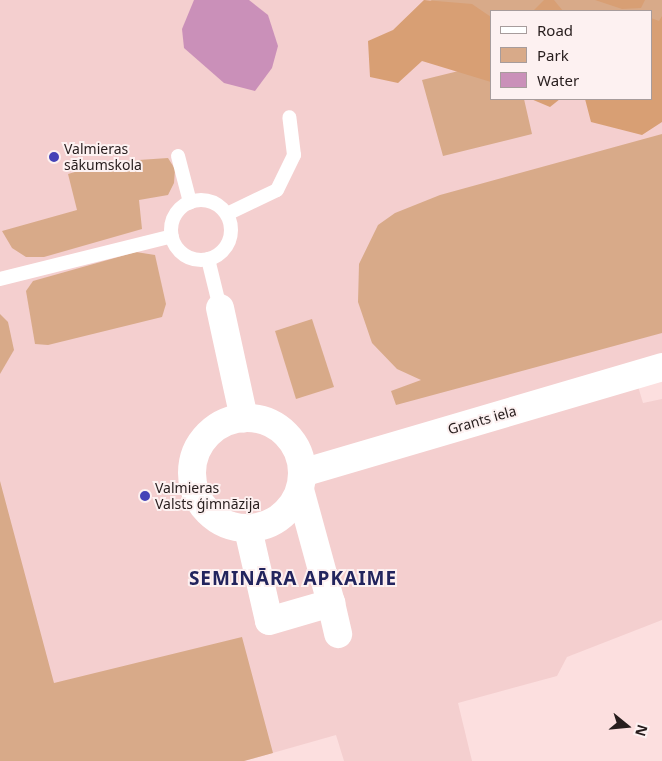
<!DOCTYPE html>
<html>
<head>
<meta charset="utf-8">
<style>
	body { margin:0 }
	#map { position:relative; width:662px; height:761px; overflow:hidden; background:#fcdfdf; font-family:"Noto Sans",sans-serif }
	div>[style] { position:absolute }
	.built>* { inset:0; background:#f4cfcf }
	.green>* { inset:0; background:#d8aa89 }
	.forest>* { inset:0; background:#d89f74 }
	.water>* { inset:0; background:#ca90b9 }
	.service>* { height:14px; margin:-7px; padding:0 7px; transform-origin:7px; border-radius:7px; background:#fff }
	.service>.ring { margin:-7px; padding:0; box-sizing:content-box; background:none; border:14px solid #fff; border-radius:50% }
	.minor>* { height:28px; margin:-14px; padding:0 14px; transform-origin:14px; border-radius:14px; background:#fff }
	.minor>.ring { margin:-14px; padding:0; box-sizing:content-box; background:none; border:28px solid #fff; border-radius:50% }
	.dots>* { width:14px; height:14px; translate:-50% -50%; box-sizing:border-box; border:2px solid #fdf1f1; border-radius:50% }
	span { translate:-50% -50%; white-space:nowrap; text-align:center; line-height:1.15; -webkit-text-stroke:4px #fdf1f1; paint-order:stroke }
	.poi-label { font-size:14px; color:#271d1d }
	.left { translate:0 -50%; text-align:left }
	.street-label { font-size:14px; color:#271d1d }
	.district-label { font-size:19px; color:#22245d; font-weight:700; letter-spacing:1px }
	.legend { position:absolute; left:490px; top:10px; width:162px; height:90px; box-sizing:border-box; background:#fdf1f1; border:1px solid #a79c9c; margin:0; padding:6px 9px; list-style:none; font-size:15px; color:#271d1d }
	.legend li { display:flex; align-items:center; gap:10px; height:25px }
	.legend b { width:25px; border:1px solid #a79c9c }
	.north { position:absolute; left:602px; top:701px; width:50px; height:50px; -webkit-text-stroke:4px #fdf1f1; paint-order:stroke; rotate:107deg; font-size:14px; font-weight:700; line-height:20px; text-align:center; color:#271d1d }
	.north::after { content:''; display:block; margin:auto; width:18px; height:22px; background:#271d1d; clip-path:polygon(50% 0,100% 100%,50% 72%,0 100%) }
</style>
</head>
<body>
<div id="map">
	<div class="built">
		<div style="clip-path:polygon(0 0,430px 0,491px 99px,651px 99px,662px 65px,662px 376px,637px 383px,643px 403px,662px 399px,662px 620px,567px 657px,557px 676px,458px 703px,472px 761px,344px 761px,336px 735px,244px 761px,0 761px)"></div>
	</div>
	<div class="green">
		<div style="clip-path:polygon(430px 0,662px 0,662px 65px,651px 69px,651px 11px,491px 11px,491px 36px)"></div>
		<div style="clip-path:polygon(491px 63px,491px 99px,524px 99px,532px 134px,443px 156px,422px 80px)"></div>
		<div style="clip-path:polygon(662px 134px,662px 333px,396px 405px,391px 391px,421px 380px,397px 369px,372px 343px,358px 302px,359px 264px,378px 225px,395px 213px,440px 195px)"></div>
		<div style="clip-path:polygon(168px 158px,175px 169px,174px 183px,168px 195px,139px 200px,142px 229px,44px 257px,26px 257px,12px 248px,2px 231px,77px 210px,68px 174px,109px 162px)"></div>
		<div style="clip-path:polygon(136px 252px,155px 255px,166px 304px,162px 317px,48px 345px,35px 344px,26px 291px,33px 281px)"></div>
		<div style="clip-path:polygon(0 314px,8px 322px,14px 350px,0 374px)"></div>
		<div style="clip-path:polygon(312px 319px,334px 387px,296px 399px,275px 331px)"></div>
		<div style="clip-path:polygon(0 481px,54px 683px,242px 637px,273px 753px,244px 761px,0 761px)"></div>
	</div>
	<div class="forest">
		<div style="clip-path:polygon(424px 0,472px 4px,491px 17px,491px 82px,422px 61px,398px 83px,370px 77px,368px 41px,393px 30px)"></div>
		<div style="clip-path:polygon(544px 0,554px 0,563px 11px,533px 11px)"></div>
		<div style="clip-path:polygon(595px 0,645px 0,641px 8px,622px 9px)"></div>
		<div style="clip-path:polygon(662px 16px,662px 122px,642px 135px,591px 122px,585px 99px,651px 99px,651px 18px,659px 21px)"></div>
		<div style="clip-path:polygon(531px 99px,560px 99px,550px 107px)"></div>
	</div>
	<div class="water">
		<div style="clip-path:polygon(194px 0,249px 0,268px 15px,278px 46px,272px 68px,255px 91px,224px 83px,184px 48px,182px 29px)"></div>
	</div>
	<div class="service">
		<div style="left:178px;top:156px;width:48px;rotate:75.4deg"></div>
		<div class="ring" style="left:171px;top:200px;width:46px;height:46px"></div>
		<div style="left:227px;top:214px;width:55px;rotate:-25.6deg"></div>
		<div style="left:277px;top:190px;width:39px;rotate:-64deg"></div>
		<div style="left:294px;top:155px;width:38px;rotate:-97deg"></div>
		<div style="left:208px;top:259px;width:50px;rotate:76.2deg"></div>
		<div style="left:0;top:279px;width:177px;rotate:-14deg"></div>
	</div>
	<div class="minor">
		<div style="left:220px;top:308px;width:113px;rotate:77.7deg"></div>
		<div class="ring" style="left:192px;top:418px;width:82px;height:82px"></div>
		<div style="left:302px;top:473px;width:375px;rotate:-16.4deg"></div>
		<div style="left:248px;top:529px;width:94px;rotate:77.1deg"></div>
		<div style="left:269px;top:621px;width:65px;rotate:-16.2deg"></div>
		<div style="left:331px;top:603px;width:117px;rotate:-105.3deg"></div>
		<div style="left:331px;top:603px;width:32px;rotate:77deg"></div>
	</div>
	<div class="dots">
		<div style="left:54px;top:157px;background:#4442b7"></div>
		<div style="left:145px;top:496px;background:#4442b7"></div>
	</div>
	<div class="poi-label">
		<span class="left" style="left:64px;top:157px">Valmieras<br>sākumskola</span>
		<span class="left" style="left:155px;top:496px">Valmieras<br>Valsts ģimnāzija</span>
	</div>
	<div class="street-label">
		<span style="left:482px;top:420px;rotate:-16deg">Grants iela</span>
	</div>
	<div class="district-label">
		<span style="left:293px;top:579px">SEMINĀRA APKAIME</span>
	</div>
	<ul class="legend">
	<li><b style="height:6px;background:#fff"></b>Road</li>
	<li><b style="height:14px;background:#d8aa89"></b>Park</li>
	<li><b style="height:14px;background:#ca90b9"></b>Water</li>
	</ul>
	<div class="north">N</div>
</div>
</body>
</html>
